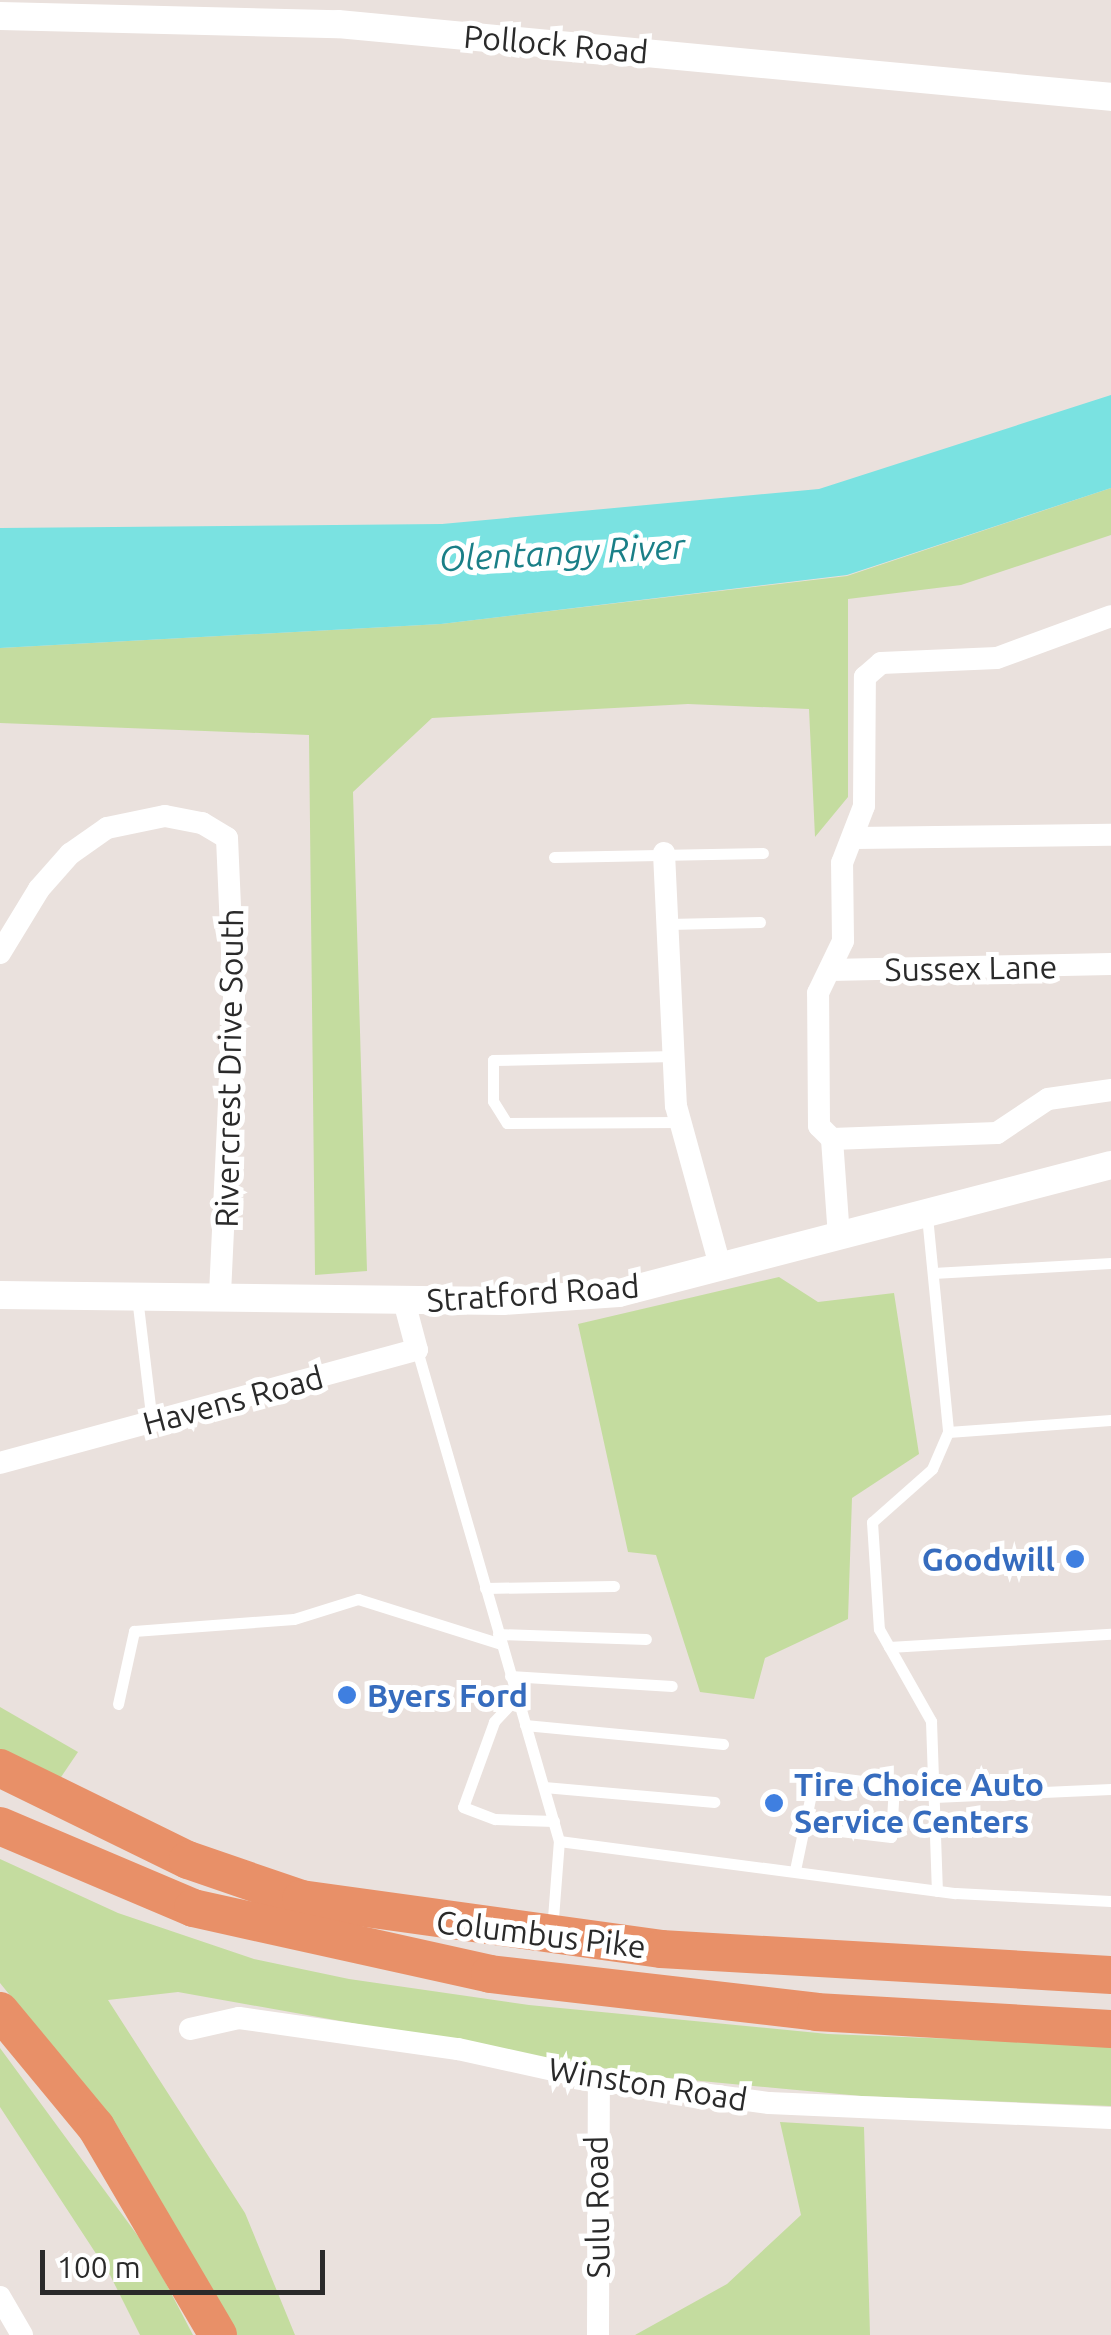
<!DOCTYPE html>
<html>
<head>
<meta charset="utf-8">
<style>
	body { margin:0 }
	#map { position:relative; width:1111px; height:2335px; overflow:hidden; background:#eae1dd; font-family:Ubuntu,sans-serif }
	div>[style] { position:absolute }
	.green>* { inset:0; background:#c4dc9f }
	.water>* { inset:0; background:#7ae2e1 }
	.service>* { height:11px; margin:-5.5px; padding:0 5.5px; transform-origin:5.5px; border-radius:5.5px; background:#fff }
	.minor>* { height:22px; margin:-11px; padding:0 11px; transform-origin:11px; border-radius:11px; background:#fff }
	.tertiary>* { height:28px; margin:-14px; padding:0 14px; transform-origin:14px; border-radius:14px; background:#fff }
	.trunk>* { height:38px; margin:-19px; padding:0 19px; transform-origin:19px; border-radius:19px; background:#e89068 }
	.dots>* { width:28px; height:28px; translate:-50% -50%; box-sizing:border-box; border:5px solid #fff; border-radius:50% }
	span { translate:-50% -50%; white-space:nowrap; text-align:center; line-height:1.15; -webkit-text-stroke:10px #fff; paint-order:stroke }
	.street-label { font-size:32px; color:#2a2a2a }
	.shop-label { font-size:32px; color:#366cbe; font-weight:700 }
	.right { translate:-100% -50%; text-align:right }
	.left { translate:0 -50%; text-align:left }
	.water-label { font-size:35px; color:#1a7f87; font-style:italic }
	.scale { position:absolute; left:40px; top:2250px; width:285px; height:45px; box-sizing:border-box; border:5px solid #2a2a2a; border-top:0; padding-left:12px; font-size:30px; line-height:35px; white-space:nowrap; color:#2a2a2a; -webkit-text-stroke:8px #fff; paint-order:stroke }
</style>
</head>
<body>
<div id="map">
	<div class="green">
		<div style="clip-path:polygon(1111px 488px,1111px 535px,961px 585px,848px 599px,848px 797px,815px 837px,809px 709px,688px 704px,432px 718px,353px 792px,367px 1271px,315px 1275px,309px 735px,0 723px,0 648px,441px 624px,847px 576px)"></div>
		<div style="clip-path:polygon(779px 1277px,818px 1302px,894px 1293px,919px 1454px,852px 1498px,848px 1619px,765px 1658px,754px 1699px,700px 1692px,656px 1555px,628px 1552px,578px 1324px)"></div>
		<div style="clip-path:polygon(0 1707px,78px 1752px,57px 1783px,0 1750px)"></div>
		<div style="clip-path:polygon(0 1859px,118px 1913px,254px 1959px,349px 1979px,529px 2005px,828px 2034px,1111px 2045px,1111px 2106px,861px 2096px,648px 2076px,178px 1992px,108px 2000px,245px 2213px,295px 2335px,237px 2335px,121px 2132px,0 1983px)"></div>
		<div style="clip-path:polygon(0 2048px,149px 2251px,193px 2335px,140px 2335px,110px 2275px,0 2107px)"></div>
		<div style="clip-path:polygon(780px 2122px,864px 2127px,870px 2335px,635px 2335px,727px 2284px,801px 2215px)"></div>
	</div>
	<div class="water">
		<div style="clip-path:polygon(1111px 395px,1111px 488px,847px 575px,441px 624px,0 648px,0 528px,442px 524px,819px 489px)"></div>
	</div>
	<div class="service">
		<div style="left:554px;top:857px;width:209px;rotate:-1.1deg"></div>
		<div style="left:668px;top:924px;width:92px;rotate:-1.2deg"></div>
		<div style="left:674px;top:1056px;width:181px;rotate:178.7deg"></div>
		<div style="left:493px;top:1060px;width:41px;rotate:90deg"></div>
		<div style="left:493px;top:1101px;width:26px;rotate:58deg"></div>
		<div style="left:507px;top:1123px;width:174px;rotate:-0.3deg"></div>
		<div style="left:927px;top:1216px;width:217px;rotate:84.4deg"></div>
		<div style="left:948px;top:1432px;width:40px;rotate:113.4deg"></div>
		<div style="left:932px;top:1469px;width:80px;rotate:138.5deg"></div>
		<div style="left:872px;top:1522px;width:107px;rotate:86.3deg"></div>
		<div style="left:879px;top:1629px;width:106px;rotate:60.5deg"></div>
		<div style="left:931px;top:1721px;width:170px;rotate:88deg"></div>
		<div style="left:933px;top:1273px;width:178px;rotate:-3.2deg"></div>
		<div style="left:137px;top:1297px;width:126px;rotate:83.2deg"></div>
		<div style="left:417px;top:1350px;width:511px;rotate:73.87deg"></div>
		<div style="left:948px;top:1432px;width:163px;rotate:-4.2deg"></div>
		<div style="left:485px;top:1588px;width:129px;rotate:-0.9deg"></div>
		<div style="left:498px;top:1634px;width:148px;rotate:1.9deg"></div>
		<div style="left:889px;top:1647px;width:222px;rotate:-3.4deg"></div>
		<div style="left:510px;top:1676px;width:162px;rotate:3.5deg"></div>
		<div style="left:517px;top:1697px;width:34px;rotate:133deg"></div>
		<div style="left:494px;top:1722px;width:90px;rotate:110deg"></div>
		<div style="left:463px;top:1807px;width:34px;rotate:21deg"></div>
		<div style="left:495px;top:1819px;width:59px;rotate:1.9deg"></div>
		<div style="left:118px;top:1704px;width:75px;rotate:-77.6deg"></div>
		<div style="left:134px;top:1631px;width:160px;rotate:-4.3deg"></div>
		<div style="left:294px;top:1619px;width:67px;rotate:-17.4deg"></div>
		<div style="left:358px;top:1599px;width:150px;rotate:17.5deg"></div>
		<div style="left:525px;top:1725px;width:199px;rotate:5.5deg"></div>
		<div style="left:544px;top:1787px;width:171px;rotate:5deg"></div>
		<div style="left:934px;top:1797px;width:177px;rotate:-2.6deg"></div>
		<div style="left:795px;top:1870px;width:97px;rotate:-78.1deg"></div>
		<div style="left:815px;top:1775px;width:80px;rotate:7.2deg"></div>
		<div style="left:894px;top:1785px;width:52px;rotate:93.3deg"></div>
		<div style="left:891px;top:1837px;width:88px;rotate:-173.4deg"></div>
		<div style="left:552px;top:1931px;width:90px;rotate:-85.6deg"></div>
		<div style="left:559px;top:1841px;width:400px;rotate:7.5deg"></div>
		<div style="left:956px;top:1893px;width:155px;rotate:3deg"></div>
	</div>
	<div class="minor">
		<div style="left:855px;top:838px;width:256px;rotate:-0.7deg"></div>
		<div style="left:664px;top:853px;width:253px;rotate:87.3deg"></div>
		<div style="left:676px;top:1106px;width:169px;rotate:74.6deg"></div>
		<div style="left:0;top:953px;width:75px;rotate:-58.6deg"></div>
		<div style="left:39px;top:889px;width:47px;rotate:-48.5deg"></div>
		<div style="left:70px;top:854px;width:45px;rotate:-35.1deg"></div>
		<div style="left:107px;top:828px;width:59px;rotate:-11.7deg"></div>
		<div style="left:165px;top:816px;width:38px;rotate:11deg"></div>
		<div style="left:202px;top:823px;width:29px;rotate:31deg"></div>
		<div style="left:227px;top:838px;width:159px;rotate:87.5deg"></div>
		<div style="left:234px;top:997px;width:302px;rotate:92.7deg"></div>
		<div style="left:830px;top:970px;width:281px;rotate:-1.2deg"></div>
		<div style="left:832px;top:1139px;width:165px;rotate:-2.1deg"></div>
		<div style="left:997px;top:1133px;width:61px;rotate:-33.7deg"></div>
		<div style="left:1048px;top:1099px;width:64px;rotate:-8.1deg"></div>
		<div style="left:839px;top:1237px;width:98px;rotate:-94.1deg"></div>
		<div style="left:832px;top:1139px;width:18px;rotate:-135deg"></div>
		<div style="left:819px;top:1126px;width:133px;rotate:-90.4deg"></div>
		<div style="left:818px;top:993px;width:58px;rotate:-64.3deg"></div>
		<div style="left:843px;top:941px;width:78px;rotate:-90.7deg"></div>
		<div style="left:842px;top:863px;width:61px;rotate:-68.9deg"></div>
		<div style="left:864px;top:806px;width:129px;rotate:-89.6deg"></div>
		<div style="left:865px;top:677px;width:21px;rotate:-41deg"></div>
		<div style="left:881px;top:663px;width:116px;rotate:-2.5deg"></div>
		<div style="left:997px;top:658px;width:121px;rotate:-20.2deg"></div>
		<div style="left:0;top:1463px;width:432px;rotate:-15.2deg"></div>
		<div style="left:417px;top:1350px;width:51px;rotate:-104.9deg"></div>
		<div style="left:190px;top:2029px;width:50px;rotate:-12.7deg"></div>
		<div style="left:239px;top:2018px;width:221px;rotate:8.1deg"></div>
		<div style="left:458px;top:2049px;width:144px;rotate:12.4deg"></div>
		<div style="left:599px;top:2080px;width:172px;rotate:7.7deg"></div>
		<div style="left:769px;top:2103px;width:342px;rotate:2.5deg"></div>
		<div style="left:0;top:2297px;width:44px;rotate:59.9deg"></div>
		<div style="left:598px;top:2335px;width:255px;rotate:-89.8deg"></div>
	</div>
	<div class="tertiary">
		<div style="left:0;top:16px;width:338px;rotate:1.4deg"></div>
		<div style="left:338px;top:24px;width:776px;rotate:5.39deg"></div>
		<div style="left:0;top:1295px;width:503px;rotate:0.68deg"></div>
		<div style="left:503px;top:1301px;width:116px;rotate:-3.9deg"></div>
		<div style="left:619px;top:1293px;width:508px;rotate:-14.58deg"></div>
	</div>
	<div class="trunk">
		<div style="left:0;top:1768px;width:209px;rotate:26.1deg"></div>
		<div style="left:188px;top:1860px;width:120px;rotate:19deg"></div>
		<div style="left:301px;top:1899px;width:363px;rotate:7.9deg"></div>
		<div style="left:661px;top:1949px;width:451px;rotate:3.3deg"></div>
		<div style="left:0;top:1826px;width:210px;rotate:23deg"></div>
		<div style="left:193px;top:1908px;width:304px;rotate:12.5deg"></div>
		<div style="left:490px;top:1974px;width:328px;rotate:6.6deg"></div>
		<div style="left:816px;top:2012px;width:295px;rotate:3.3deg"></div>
		<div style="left:0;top:2011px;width:151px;rotate:50.4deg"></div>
		<div style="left:96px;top:2127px;width:241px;rotate:59.6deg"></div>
	</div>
	<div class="dots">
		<div style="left:1075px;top:1559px;background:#3f7fe0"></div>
		<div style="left:347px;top:1695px;background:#3f7fe0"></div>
		<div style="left:774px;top:1803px;background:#3f7fe0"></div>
	</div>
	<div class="street-label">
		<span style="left:556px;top:44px;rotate:5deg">Pollock Road</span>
		<span style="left:971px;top:968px;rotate:-1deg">Sussex Lane</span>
		<span style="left:229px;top:1068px;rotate:-89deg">Rivercrest Drive South</span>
		<span style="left:533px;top:1293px;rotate:-4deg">Stratford Road</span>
		<span style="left:233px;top:1400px;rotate:-15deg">Havens Road</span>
		<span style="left:541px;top:1934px;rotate:7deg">Columbus Pike</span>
		<span style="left:648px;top:2084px;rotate:9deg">Winston Road</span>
		<span style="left:597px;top:2207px;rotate:-91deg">Sulu Road</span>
	</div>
	<div class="shop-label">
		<span class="right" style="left:1055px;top:1559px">Goodwill</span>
		<span class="left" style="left:367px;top:1695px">Byers Ford</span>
		<span class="left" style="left:794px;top:1803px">Tire Choice Auto<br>Service Centers</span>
	</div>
	<div class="water-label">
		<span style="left:562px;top:552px;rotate:-3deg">Olentangy River</span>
	</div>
	<div class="scale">100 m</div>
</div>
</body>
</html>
